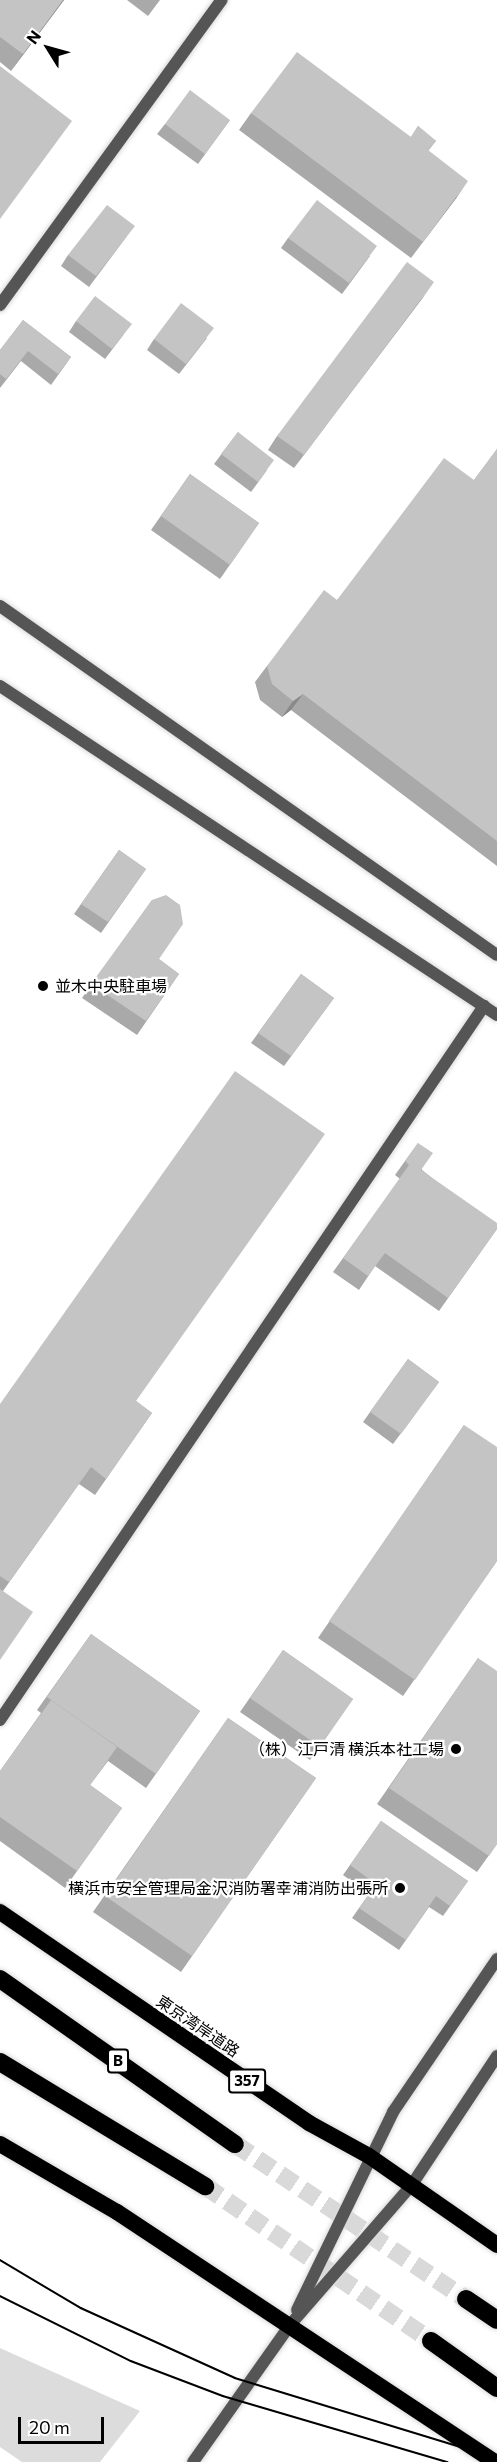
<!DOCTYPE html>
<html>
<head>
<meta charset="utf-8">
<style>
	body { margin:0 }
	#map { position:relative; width:497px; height:2462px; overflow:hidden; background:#fff; font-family:Commissioner,"Noto Sans JP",sans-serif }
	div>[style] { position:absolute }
	.green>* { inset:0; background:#dcdcdc }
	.motorway-tunnel>* { height:18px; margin-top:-9px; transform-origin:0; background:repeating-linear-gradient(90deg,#d9d9d9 0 18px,transparent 0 27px) }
	.roads { filter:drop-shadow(0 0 2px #dbdbdb) drop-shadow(0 0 2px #dbdbdb) }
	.minor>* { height:12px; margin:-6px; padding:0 6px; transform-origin:6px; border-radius:6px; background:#555 }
	.tertiary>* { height:12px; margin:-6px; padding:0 6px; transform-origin:6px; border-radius:6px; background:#555 }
	.trunk>* { height:16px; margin:-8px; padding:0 8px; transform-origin:8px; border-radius:8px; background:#000 }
	.motorway>* { height:18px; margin:-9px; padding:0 9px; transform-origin:9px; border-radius:9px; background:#000 }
	.tram>* { height:1.5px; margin:-0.75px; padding:0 0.75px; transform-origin:0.75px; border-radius:0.75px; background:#000 }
	.wall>* { inset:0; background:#a9a9a9 }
	.shaded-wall>* { inset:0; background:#898989 }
	.building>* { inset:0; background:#c4c4c4 }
	.dots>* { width:16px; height:16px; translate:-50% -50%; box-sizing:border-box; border:3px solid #fff; border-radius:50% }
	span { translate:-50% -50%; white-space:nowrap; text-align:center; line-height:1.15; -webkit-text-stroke:4.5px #fff; paint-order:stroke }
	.shield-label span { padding:2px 4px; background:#fff; border:2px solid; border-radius:4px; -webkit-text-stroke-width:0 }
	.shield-label { font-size:15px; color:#000; font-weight:700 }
	.poi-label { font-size:16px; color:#000 }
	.left { translate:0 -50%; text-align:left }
	.right { translate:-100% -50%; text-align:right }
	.street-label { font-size:16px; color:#000 }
	.north { position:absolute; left:18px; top:18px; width:60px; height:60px; -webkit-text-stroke:4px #fff; paint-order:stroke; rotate:307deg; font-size:16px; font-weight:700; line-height:24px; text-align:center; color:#000 }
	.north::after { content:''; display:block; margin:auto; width:21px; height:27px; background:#000; clip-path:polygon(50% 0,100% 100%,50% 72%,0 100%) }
	.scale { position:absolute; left:18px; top:2417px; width:86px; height:27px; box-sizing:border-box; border:3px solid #000; border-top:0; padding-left:8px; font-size:18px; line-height:21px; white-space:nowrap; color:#000; -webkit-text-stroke:4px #fff; paint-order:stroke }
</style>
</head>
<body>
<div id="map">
	<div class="green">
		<div style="clip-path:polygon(0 2348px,140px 2411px,100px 2462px,22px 2462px,0 2447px)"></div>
	</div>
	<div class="motorway-tunnel">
		<div style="left:235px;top:2144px;width:278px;rotate:33.9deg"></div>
		<div style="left:205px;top:2186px;width:274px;rotate:34.4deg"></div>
	</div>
	<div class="roads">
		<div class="minor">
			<div style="left:0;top:305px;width:377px;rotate:-54deg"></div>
		</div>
		<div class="tertiary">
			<div style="left:0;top:606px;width:607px;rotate:35.08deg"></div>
			<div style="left:0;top:686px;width:596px;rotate:33.5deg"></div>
			<div style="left:0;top:1720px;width:863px;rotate:-55.87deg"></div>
			<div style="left:297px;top:2310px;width:220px;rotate:-64.1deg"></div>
			<div style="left:393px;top:2112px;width:185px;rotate:-55.8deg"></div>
			<div style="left:193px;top:2462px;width:168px;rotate:-54.7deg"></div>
			<div style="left:290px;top:2325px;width:184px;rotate:-49deg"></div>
			<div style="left:411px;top:2186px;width:156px;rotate:-56.5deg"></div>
		</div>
		<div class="trunk">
			<div style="left:0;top:1912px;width:374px;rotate:34.3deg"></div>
			<div style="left:309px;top:2123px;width:68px;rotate:28.8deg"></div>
			<div style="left:369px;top:2156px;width:156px;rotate:34.8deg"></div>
			<div style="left:0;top:2144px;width:135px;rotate:30.2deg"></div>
			<div style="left:117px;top:2212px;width:453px;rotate:33.5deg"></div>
		</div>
		<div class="motorway">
			<div style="left:0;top:1979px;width:287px;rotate:35.1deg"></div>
			<div style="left:0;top:2062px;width:240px;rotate:31.2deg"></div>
			<div style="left:466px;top:2299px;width:37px;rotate:34deg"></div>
			<div style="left:431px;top:2341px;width:81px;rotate:35.5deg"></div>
		</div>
	</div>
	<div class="tram">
		<div style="left:0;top:2260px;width:94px;rotate:30.7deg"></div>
		<div style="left:81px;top:2308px;width:169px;rotate:24.4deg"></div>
		<div style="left:235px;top:2378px;width:274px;rotate:17deg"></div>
		<div style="left:0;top:2296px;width:146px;rotate:26.4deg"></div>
		<div style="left:131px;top:2361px;width:98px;rotate:20.8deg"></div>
		<div style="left:223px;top:2396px;width:234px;rotate:16.4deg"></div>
	</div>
	<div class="wall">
		<div style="clip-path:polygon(0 0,64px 0,11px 71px,0 62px)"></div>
		<div style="clip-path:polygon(127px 0,160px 0,148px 16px)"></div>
		<div style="clip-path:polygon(251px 113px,411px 137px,418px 126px,436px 141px,428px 151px,457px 197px,411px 258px,239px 130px)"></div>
		<div style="clip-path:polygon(230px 120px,198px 164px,157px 134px,165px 124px)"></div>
		<div style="clip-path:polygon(127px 236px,89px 287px,61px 266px,68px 255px)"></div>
		<div style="clip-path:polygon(288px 238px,370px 256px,342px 294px,281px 248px)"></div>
		<div style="clip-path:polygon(424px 296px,294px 468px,268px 450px,277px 436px)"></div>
		<div style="clip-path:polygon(23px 320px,71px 357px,51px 385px,21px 361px,0 388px,0 350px)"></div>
		<div style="clip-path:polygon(76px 321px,124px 334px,105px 359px,69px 332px)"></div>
		<div style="clip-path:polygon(207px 338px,179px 374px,147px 350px,154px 339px)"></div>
		<div style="clip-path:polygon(238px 432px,267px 470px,251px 492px,214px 464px)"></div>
		<div style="clip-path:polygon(497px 449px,497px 866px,291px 710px,282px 717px,260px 700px,255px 682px,267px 666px,337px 600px,474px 480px)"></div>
		<div style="clip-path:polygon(190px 474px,259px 523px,220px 579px,151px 530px)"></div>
		<div style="clip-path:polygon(119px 850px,146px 869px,101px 933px,74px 914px)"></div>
		<div style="clip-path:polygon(152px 900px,159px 959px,179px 974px,137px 1035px,82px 998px)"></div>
		<div style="clip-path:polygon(301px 974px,334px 998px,284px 1066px,251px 1043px)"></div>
		<div style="clip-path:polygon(418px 1143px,422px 1170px,497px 1229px,439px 1311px,375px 1266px,359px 1290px,333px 1272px,400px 1179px,395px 1175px)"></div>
		<div style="clip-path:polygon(408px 1359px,439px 1382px,393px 1444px,363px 1422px)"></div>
		<div style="clip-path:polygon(136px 1401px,152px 1413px,95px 1495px,79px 1484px,3px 1591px,0 1660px,0 1404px)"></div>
		<div style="clip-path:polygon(464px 1425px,497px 1561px,403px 1696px,318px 1638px)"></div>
		<div style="clip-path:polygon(91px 1634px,200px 1711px,146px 1788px,108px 1761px,90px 1785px,122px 1808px,65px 1888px,0 1841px,0 1771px,41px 1713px,37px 1710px)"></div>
		<div style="clip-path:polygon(283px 1650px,353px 1699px,310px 1760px,240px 1712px)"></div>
		<div style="clip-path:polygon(478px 1658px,497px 1844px,477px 1872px,377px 1804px)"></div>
		<div style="clip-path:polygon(228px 1718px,316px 1778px,181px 1972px,93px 1912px)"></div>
		<div style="clip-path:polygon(381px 1821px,468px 1881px,443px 1916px,429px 1907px,399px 1950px,352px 1918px,369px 1894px,343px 1875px)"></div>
	</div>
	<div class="shaded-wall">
		<div style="clip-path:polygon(63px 0,64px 0,11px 71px,23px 54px)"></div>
		<div style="clip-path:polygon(468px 181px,457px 197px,411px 258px,423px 242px)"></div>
		<div style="clip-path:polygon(434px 282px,424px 296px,294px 468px,304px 455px)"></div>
		<div style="clip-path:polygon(303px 694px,291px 710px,282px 717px,293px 701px)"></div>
	</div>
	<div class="building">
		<div style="clip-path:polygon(0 0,63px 0,23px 54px,0 37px)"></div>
		<div style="clip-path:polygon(297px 52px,411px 137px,418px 126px,436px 141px,428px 150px,468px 181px,423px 242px,251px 113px)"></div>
		<div style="clip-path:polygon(0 66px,72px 121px,0 219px)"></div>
		<div style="clip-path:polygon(190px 90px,230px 120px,205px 154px,165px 124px)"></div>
		<div style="clip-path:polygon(317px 200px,377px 246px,349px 283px,288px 238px)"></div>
		<div style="clip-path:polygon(107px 205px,135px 226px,96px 276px,68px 255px)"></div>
		<div style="clip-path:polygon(407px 262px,434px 282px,304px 455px,277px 436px)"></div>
		<div style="clip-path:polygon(95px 296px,132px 324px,112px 349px,76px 321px)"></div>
		<div style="clip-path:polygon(181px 303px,214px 328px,186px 364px,154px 339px)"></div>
		<div style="clip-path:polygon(23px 320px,71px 357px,58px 374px,28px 351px,6px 379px,0 374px,0 350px)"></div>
		<div style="clip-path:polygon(238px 432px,274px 460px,258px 482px,221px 454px)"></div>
		<div style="clip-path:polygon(497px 449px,497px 841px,303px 694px,293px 701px,272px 684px,267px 666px,324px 590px,337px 600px,444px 458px,474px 480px)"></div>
		<div style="clip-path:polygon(190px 474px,259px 523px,230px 565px,161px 516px)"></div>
		<div style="clip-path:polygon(119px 850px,146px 869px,108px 922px,81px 904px)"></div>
		<div style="clip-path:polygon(166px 895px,180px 905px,183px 924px,159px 959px,179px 974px,146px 1021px,91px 984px,152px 900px)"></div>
		<div style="clip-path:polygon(301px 974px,334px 998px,291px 1056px,258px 1033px)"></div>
		<div style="clip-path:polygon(235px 1071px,325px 1134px,136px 1401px,152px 1413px,106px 1479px,91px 1467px,9px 1582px,0 1576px,0 1404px)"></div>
		<div style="clip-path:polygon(418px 1143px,433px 1153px,421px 1170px,497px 1223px,497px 1229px,448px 1298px,385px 1253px,368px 1276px,343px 1258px,409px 1165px,405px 1161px)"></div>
		<div style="clip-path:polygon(408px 1359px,439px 1382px,401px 1434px,370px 1412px)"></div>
		<div style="clip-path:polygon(464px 1425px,497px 1447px,497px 1561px,415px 1680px,329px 1621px)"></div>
		<div style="clip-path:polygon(0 1589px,33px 1612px,0 1660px)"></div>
		<div style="clip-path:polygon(91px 1634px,200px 1711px,156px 1774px,47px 1697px)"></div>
		<div style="clip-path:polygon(283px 1650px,353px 1699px,320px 1747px,250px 1698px)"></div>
		<div style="clip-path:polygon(478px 1658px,497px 1671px,497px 1844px,489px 1856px,389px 1788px)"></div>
		<div style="clip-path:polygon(51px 1700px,117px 1747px,90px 1785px,122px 1808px,77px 1871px,0 1817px,0 1771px)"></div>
		<div style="clip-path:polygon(228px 1718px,316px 1778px,192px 1956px,105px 1896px)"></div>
		<div style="clip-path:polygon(381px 1821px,468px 1881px,450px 1906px,436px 1896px,406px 1940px,359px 1908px,376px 1884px,350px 1865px)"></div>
	</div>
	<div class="dots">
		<div style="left:43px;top:986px;background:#000"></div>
		<div style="left:456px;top:1749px;background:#000"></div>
		<div style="left:400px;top:1888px;background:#000"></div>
	</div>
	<div class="shield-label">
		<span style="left:118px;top:2061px">B</span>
		<span style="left:247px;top:2081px">357</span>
	</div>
	<div class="poi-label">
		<span class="left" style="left:55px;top:986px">並木中央駐車場</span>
		<span class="right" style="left:444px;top:1749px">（株）江戸清 横浜本社工場</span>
		<span class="right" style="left:388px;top:1888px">横浜市安全管理局金沢消防署幸浦消防出張所</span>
	</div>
	<div class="street-label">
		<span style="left:198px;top:2026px;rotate:34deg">東京湾岸道路</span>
	</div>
	<div class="north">N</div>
	<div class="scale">20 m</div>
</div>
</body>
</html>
